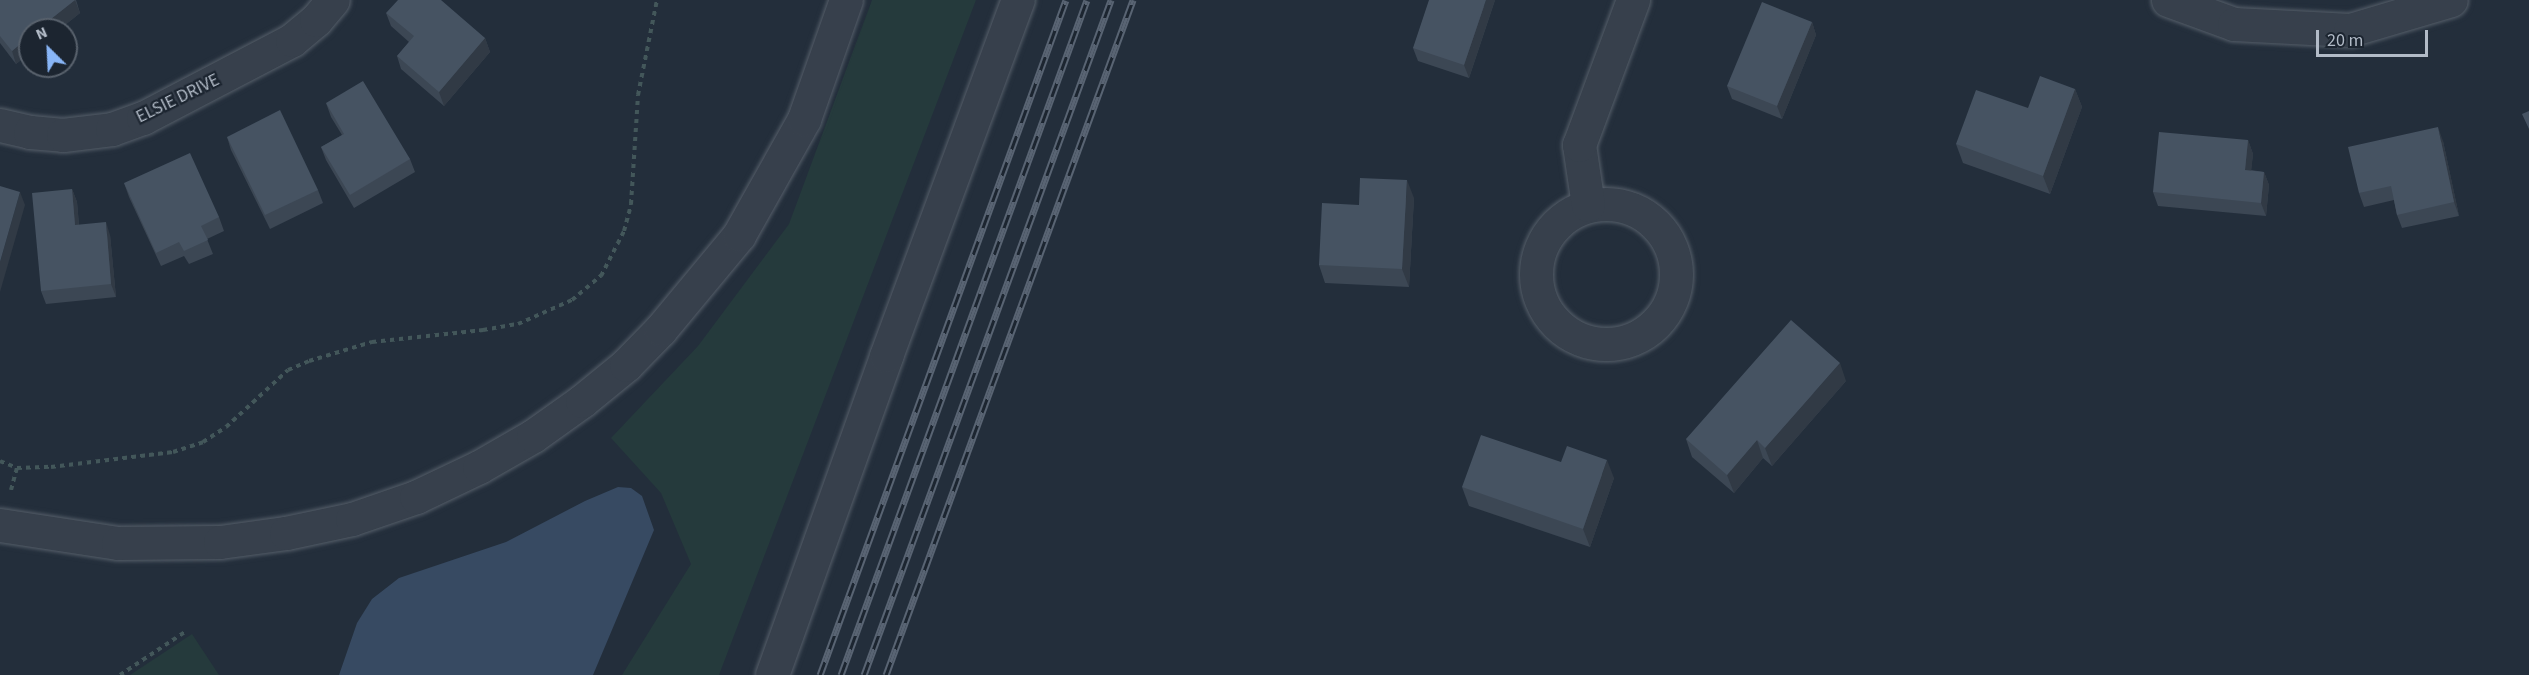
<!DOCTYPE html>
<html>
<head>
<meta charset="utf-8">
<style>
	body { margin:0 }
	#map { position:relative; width:2529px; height:675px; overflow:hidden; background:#232e3b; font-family:"Source Sans 3",sans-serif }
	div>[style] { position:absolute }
	.green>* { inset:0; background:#253a3c }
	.water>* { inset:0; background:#374a62 }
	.path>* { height:4px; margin-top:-2px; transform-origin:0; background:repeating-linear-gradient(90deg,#43575a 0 4.5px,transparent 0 9px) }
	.roads { filter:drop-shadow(0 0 2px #555e69) drop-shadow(0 0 2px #555e69) }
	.minor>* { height:33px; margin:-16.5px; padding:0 16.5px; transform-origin:16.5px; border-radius:16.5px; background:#37404c }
	.minor>.ring { margin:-16.5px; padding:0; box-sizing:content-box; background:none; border:33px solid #37404c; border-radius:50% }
	.rail>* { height:7px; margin-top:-3.5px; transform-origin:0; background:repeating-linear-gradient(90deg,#1c2530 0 14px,#596473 0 28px); box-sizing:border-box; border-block:2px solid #596473 }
	.wall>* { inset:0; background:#3c4754 }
	.shaded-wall>* { inset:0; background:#313a45 }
	.building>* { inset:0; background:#465362 }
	span { translate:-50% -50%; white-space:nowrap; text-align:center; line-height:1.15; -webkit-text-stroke:4.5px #1c2530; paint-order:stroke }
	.street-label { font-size:18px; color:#b2bbc7 }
	.north { position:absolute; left:18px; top:18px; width:60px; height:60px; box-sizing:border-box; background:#1c2530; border:2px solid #58616c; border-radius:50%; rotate:336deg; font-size:16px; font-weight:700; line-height:24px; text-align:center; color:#b2bbc7 }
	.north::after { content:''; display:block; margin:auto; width:21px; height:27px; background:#88b5f6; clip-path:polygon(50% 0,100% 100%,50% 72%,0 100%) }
	.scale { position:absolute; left:2316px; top:30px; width:112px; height:27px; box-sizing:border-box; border:3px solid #b2bbc7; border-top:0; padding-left:8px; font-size:18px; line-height:21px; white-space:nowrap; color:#b2bbc7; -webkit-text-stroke:4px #1c2530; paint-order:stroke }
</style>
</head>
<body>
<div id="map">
	<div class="green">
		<div style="clip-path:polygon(872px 0,976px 0,719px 675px,622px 675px,691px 564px,661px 493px,611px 438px,698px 346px,789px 224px)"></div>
		<div style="clip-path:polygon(192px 634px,219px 675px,130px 675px)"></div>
	</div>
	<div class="water">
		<div style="clip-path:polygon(618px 487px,631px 488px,642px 496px,654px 530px,593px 675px,339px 675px,357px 623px,372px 599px,399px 578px,506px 542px,585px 501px)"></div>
	</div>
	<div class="path">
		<div style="left:0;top:461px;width:18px;rotate:22deg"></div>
		<div style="left:17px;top:468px;width:34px;rotate:-2deg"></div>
		<div style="left:51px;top:467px;width:123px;rotate:-7deg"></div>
		<div style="left:173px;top:452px;width:32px;rotate:-18deg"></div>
		<div style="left:203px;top:442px;width:27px;rotate:-33deg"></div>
		<div style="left:226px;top:427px;width:84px;rotate:-42.6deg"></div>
		<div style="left:288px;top:370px;width:23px;rotate:-23deg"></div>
		<div style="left:309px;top:361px;width:66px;rotate:-16.8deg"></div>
		<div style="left:372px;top:342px;width:112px;rotate:-6.2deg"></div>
		<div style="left:483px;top:330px;width:36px;rotate:-10deg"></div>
		<div style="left:518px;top:324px;width:59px;rotate:-24deg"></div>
		<div style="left:572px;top:300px;width:38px;rotate:-40deg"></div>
		<div style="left:601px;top:276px;width:51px;rotate:-62.9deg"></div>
		<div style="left:624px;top:231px;width:28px;rotate:-75deg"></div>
		<div style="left:631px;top:204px;width:109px;rotate:-86.3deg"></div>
		<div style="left:638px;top:95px;width:97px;rotate:-78.7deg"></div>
		<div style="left:11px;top:490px;width:23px;rotate:-75deg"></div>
		<div style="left:120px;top:675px;width:78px;rotate:-33.5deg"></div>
	</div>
	<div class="roads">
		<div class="minor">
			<div style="left:2168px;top:0;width:70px;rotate:20deg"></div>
			<div style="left:2234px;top:24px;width:116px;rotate:3deg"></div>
			<div style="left:2350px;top:30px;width:105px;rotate:-16.5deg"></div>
			<div style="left:0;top:125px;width:31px;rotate:13deg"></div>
			<div style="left:30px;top:132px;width:33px;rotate:5deg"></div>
			<div style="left:63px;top:135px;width:49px;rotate:-7deg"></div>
			<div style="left:112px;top:129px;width:33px;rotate:-20deg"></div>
			<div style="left:143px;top:118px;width:168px;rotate:-27.6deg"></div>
			<div style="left:292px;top:40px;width:31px;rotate:-40deg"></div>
			<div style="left:316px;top:20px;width:26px;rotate:-50deg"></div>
			<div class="ring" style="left:1536px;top:204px;width:107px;height:107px"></div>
			<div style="left:1588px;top:205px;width:61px;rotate:-98.5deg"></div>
			<div style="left:1579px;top:145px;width:155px;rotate:-69.6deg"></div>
			<div style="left:0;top:525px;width:119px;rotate:8.7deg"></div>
			<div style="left:118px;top:543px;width:102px;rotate:-0.6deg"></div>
			<div style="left:220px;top:542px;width:67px;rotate:-7.8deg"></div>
			<div style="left:286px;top:533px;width:67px;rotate:-12deg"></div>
			<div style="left:352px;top:519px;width:68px;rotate:-19deg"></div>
			<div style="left:416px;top:497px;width:70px;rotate:-25.5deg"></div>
			<div style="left:479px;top:467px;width:62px;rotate:-29.9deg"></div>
			<div style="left:533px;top:436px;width:60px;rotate:-35.5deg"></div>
			<div style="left:582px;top:401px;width:57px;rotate:-39.3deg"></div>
			<div style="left:626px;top:365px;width:50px;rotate:-45.8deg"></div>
			<div style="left:661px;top:329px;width:122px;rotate:-50.3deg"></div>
			<div style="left:739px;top:235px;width:133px;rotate:-60.7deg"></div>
			<div style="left:804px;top:119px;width:126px;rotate:-70.6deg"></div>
			<div style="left:772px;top:675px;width:339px;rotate:-70.3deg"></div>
			<div style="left:886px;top:356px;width:380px;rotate:-69.7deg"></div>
		</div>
	</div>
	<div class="rail">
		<div style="left:820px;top:675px;width:718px;rotate:-69.98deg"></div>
		<div style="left:841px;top:675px;width:718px;rotate:-69.98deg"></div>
		<div style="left:864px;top:675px;width:719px;rotate:-69.9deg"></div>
		<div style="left:886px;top:675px;width:719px;rotate:-69.9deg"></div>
	</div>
	<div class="wall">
		<div style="clip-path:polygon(0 0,76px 0,80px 13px,16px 64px,0 43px)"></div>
		<div style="clip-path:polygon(1495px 0,1469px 78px,1418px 61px,1413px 48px)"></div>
		<div style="clip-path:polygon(386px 13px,485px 38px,490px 52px,444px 106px,401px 69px,397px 56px,409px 42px,391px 26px)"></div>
		<div style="clip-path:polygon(1812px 22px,1816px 35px,1782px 119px,1732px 99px,1727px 86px)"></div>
		<div style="clip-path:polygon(2075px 89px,2082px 107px,2050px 194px,1963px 163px,1956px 144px,2028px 108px)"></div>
		<div style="clip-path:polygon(326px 103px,410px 159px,415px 172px,354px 208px,326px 160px,321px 147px,342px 135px,331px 117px)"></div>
		<div style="clip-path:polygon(227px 137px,318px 190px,323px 203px,270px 229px,231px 150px)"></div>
		<div style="clip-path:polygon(2248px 140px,2253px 154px,2251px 170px,2264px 172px,2269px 185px,2266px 216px,2158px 206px,2153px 192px)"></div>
		<div style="clip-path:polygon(2443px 141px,2459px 216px,2402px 228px,2397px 215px,2394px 200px,2364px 207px,2359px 193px)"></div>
		<div style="clip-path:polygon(124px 183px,219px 217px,224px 231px,207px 239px,213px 254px,189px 264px,184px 256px,161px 266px,129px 197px)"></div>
		<div style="clip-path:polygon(72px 189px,77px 202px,79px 225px,110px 235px,116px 297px,46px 304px,41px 291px)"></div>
		<div style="clip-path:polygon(1414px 198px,1409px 287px,1325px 283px,1319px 265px,1359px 205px)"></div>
		<div style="clip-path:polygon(1846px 381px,1772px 466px,1763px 458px,1734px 493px,1692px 457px,1686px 439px)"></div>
		<div style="clip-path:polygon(1561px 462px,1614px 478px,1590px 547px,1469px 506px,1462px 487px)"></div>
	</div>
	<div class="shaded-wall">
		<div style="clip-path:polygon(75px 0,80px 13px,59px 30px,37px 30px)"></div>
		<div style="clip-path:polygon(1486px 0,1495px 0,1469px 78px,1464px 65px)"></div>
		<div style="clip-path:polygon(1812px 22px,1816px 35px,1782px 119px,1777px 106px)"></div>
		<div style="clip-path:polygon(30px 36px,30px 53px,16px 64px,12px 51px)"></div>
		<div style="clip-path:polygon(485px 38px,490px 52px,444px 106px,439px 92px)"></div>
		<div style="clip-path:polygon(2075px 89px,2082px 107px,2050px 194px,2043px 176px)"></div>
		<div style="clip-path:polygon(2438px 127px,2443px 141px,2459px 216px,2454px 202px)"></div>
		<div style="clip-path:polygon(2248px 140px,2253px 154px,2250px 183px,2245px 170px)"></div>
		<div style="clip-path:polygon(2264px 172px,2269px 185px,2266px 216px,2261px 203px)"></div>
		<div style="clip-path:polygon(1407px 180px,1414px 198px,1409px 287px,1402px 269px)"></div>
		<div style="clip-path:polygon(72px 189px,77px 202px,80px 238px,75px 225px)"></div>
		<div style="clip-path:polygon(20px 192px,25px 205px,0 292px,0 262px)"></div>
		<div style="clip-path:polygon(106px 222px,110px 235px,116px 297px,111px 284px)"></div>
		<div style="clip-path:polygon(1840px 363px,1846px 381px,1772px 466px,1765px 448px)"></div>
		<div style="clip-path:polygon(1757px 440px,1763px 458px,1734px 493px,1727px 475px)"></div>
		<div style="clip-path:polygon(1607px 460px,1614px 478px,1590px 547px,1583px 529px)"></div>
	</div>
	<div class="building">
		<div style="clip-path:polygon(0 0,75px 0,37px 30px,30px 30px,30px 36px,12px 51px,0 36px)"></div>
		<div style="clip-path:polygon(398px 0,441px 0,485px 38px,439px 92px,397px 56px,414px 36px,386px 13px)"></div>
		<div style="clip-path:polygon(1429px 0,1486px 0,1464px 65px,1413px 48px)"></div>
		<div style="clip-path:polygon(1762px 2px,1812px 22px,1777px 106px,1727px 86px)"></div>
		<div style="clip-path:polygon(2040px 76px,2075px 89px,2043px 176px,1956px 144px,1976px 90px,2028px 108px)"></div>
		<div style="clip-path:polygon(363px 81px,410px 159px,350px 195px,321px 147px,344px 134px,326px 103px)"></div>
		<div style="clip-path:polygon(280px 110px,318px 190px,265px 215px,227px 137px)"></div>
		<div style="clip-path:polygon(2529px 111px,2529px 129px,2522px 114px)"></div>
		<div style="clip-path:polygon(2438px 127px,2454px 202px,2397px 215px,2391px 186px,2359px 193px,2348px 147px)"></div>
		<div style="clip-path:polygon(2159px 132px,2248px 140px,2245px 170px,2264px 172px,2261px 203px,2153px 192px)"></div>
		<div style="clip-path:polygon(190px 153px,219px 217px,201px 226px,208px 240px,184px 251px,179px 242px,156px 253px,124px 183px)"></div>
		<div style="clip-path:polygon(1360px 178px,1407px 180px,1402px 269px,1319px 265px,1322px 203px,1359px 205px)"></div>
		<div style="clip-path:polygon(0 186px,20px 192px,0 262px)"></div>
		<div style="clip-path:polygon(72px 189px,75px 225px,106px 222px,111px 284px,41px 291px,32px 193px)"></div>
		<div style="clip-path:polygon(1791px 320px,1840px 363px,1765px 448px,1757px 440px,1727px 475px,1686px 439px)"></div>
		<div style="clip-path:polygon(1481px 435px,1561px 462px,1567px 446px,1607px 460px,1583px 529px,1462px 487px)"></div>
	</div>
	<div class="street-label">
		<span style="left:178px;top:99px;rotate:-26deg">ELSIE DRIVE</span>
	</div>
	<div class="north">N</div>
	<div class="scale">20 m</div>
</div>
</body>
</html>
